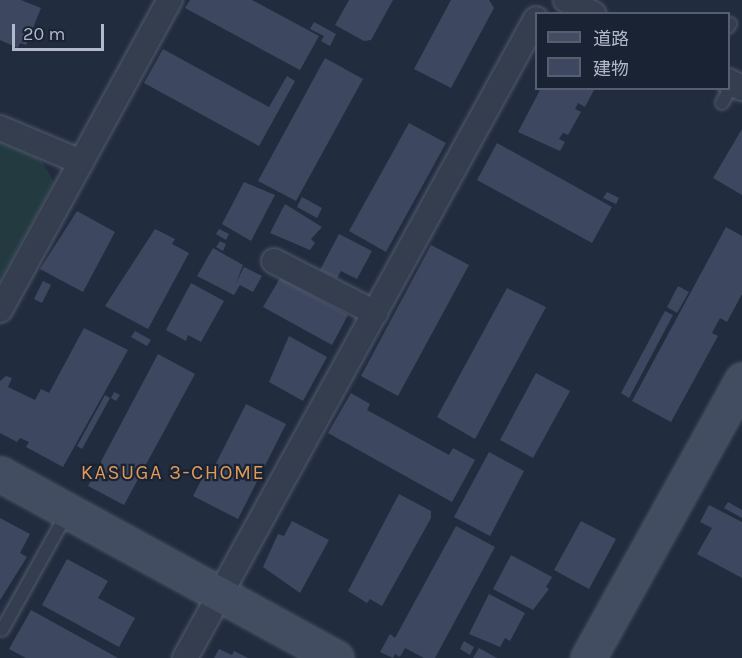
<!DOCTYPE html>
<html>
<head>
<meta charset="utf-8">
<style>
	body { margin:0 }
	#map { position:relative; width:742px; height:658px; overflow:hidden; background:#212c3f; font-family:Karla,"Noto Sans JP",sans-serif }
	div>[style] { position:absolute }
	.green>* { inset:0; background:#233b40 }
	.building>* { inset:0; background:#3d4860 }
	.roads { filter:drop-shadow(0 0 2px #535c6d) drop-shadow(0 0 2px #535c6d) }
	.lane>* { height:12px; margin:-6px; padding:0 6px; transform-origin:6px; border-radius:6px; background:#353e4f }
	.street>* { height:24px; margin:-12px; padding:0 12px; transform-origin:12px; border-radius:12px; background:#353e4f }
	.secondary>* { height:33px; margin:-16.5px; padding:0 16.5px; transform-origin:16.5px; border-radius:16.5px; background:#434d62 }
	span { translate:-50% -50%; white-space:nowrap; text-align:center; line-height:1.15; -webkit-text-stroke:4.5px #1a2334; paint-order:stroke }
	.neighbourhood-label { font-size:20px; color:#df9b57; letter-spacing:1.5px }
	.legend { position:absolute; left:535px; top:12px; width:195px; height:78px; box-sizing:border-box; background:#1a2334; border:2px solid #565f70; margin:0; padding:8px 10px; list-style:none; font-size:18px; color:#b1b9ca }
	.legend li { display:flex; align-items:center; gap:12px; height:30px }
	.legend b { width:30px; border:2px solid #565f70 }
	.scale { position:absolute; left:12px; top:24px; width:92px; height:27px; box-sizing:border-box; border:3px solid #b1b9ca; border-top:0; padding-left:8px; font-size:18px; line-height:21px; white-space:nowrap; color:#b1b9ca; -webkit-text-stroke:4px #1a2334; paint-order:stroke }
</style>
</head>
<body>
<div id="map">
	<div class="green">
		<div style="clip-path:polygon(0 142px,41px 160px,54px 182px,0 280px)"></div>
	</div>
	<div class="building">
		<div style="clip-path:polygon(0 0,21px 0,41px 8px,26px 45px,20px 43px,18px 48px,0 40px)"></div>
		<div style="clip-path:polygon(190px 0,252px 0,319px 36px,300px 70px,185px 8px)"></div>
		<div style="clip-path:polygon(349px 0,393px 0,371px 40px,364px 41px,335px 25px)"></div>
		<div style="clip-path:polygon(451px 0,489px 0,494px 8px,451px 88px,414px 69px)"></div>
		<div style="clip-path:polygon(314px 22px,336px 34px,330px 46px,321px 41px,324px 36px,310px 29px)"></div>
		<div style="clip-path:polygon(163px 49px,269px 107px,287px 76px,295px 81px,259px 146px,144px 83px)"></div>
		<div style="clip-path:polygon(325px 58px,363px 79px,296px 201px,258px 181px)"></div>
		<div style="clip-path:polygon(541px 88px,595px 88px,585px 107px,578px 103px,575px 109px,581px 112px,568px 135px,563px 133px,559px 139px,565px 142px,560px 151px,518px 132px)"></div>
		<div style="clip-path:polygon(409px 123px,446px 143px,386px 252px,349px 231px)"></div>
		<div style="clip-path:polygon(742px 129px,742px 195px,713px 178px)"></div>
		<div style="clip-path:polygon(497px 143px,612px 207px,592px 243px,477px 180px)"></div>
		<div style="clip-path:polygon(244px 182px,275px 195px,251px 241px,222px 224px)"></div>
		<div style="clip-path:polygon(607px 192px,619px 198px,616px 204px,603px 198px)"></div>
		<div style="clip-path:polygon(302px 197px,322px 208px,317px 218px,297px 207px)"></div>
		<div style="clip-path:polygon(285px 204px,322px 227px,311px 239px,315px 243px,310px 250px,270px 233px)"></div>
		<div style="clip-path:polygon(77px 211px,115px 232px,83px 292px,40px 269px)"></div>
		<div style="clip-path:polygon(726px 227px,742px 236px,742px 294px,727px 322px,720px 318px,712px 333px,718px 336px,671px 422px,632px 401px)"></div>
		<div style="clip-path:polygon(155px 229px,175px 239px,172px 244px,189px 253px,148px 329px,105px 306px)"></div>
		<div style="clip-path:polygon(219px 229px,229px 234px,226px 240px,216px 234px)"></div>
		<div style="clip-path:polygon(339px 234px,372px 251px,357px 279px,341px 271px,337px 278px,320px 270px)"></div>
		<div style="clip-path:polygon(220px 241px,226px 244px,223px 251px,216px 247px)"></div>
		<div style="clip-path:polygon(431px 245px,469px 265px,398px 396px,361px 376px)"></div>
		<div style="clip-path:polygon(213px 248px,243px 265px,236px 283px,244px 267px,262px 276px,253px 292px,240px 285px,234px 295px,197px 276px)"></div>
		<div style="clip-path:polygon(280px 278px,348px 315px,332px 345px,263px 307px)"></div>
		<div style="clip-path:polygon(43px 281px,51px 285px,42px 303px,34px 299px)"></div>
		<div style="clip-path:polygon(191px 283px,224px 301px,201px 342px,188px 335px,186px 341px,166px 330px)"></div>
		<div style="clip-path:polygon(678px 286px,689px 292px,677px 313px,667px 307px)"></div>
		<div style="clip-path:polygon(507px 288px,546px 307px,475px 439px,437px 417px)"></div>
		<div style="clip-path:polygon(665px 311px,673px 315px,629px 398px,621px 393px)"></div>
		<div style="clip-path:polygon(84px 328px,128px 350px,63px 467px,26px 447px,29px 442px,20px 438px,17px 442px,0 433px,0 381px,6px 376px,12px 378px,8px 387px,35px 400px,41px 389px,49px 393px)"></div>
		<div style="clip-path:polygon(135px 331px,151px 340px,147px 346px,131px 337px)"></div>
		<div style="clip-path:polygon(289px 336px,327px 357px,303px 401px,269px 382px)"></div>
		<div style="clip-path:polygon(158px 354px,195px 374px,124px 505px,88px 486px)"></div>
		<div style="clip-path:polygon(536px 373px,570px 391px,533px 458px,500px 440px)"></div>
		<div style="clip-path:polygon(114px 392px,120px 395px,116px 401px,111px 398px)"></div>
		<div style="clip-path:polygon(351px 393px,370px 404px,367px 410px,449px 455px,453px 448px,475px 460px,452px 502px,328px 433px)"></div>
		<div style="clip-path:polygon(105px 395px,110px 398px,82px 449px,77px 446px)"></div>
		<div style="clip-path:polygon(246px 404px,286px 424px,238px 519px,193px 496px,204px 475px,209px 477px)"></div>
		<div style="clip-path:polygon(489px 452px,524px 471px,490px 536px,454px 517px)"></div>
		<div style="clip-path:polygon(399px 494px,431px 511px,431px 518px,382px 606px,370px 599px,367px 603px,348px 591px)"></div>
		<div style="clip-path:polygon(728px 502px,742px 510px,742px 518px,724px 508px)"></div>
		<div style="clip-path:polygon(709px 505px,742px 522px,742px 578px,697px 554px,712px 528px,700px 522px)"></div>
		<div style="clip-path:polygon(0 518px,30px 534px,20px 553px,27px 557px,0 600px)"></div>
		<div style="clip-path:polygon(292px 521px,329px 540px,300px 593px,263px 567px,278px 534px,284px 536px)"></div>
		<div style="clip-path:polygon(581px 521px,616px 539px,589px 589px,554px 570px)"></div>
		<div style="clip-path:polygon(456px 526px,495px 547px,435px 658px,424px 658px,405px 648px,400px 657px,395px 654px,393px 658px,380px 652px,390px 634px,395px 638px)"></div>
		<div style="clip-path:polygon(511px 555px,552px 577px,546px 587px,549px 589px,533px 610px,493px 589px)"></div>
		<div style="clip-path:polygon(67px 559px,108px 581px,98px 598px,135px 618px,119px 647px,42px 605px)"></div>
		<div style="clip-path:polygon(489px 594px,525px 613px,510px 641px,505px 638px,500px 647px,469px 634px)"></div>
		<div style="clip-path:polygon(31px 610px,118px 658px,26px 658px,9px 649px)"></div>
		<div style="clip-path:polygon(464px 641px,474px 647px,470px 655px,460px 649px)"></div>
		<div style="clip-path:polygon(479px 648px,497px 658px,473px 658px)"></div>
		<div style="clip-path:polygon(219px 649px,232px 655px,234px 651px,248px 658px,214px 658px)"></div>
	</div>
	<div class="roads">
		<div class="lane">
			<div style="left:728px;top:27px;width:4px;rotate:-56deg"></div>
			<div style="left:722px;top:103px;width:23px;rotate:-61deg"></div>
			<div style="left:2px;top:630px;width:134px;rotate:-60.9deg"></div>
		</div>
		<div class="street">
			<div style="left:566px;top:0;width:31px;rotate:27deg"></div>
			<div style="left:728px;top:81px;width:16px;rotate:27deg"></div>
			<div style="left:0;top:128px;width:88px;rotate:22.8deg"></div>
			<div style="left:274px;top:261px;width:114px;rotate:27.2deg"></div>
			<div style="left:0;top:310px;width:354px;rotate:-61.3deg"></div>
			<div style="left:185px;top:658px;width:729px;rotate:-61.22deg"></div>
		</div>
		<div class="secondary">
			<div style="left:0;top:474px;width:383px;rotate:28.7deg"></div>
			<div style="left:588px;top:658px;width:318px;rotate:-61deg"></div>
		</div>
	</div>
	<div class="neighbourhood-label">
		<span style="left:173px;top:472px">KASUGA 3-CHOME</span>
	</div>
	<ul class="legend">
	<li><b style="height:8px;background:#434d62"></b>道路</li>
	<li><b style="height:16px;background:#3d4860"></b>建物</li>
	</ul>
	<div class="scale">20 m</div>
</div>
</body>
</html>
